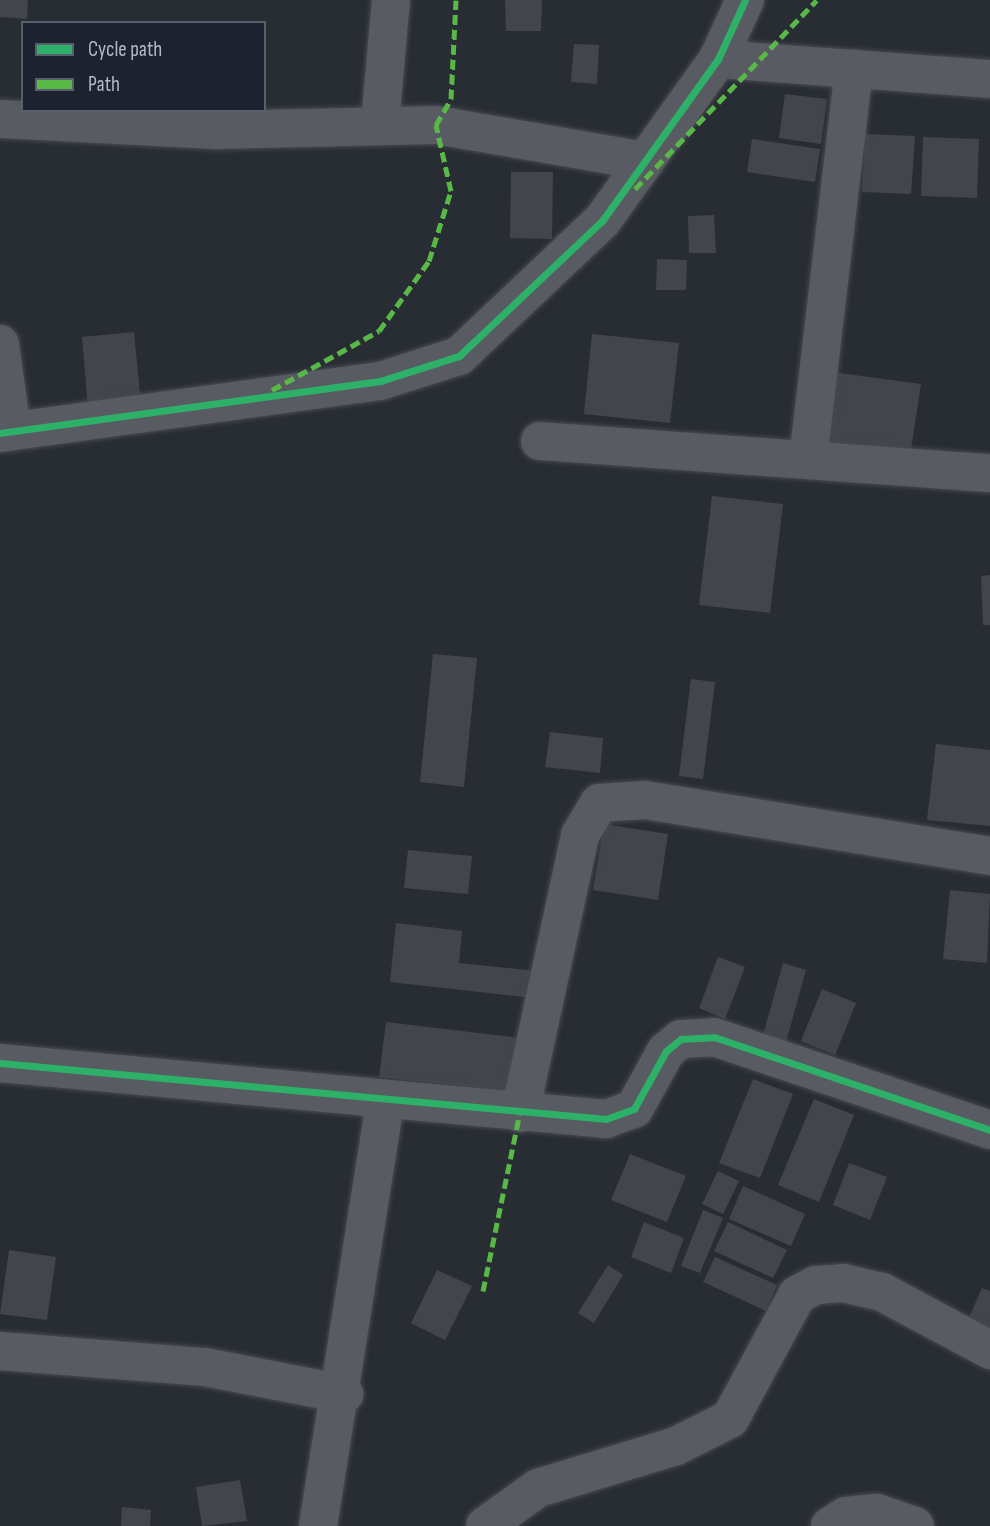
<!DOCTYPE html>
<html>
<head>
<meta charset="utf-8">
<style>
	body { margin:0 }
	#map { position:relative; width:990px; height:1526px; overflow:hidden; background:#282d34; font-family:"Sofia Sans Condensed",sans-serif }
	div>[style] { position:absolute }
	.building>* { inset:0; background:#42464c }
	.roads { filter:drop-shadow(0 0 2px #46494f) drop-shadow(0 0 2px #46494f) }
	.street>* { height:38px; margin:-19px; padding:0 19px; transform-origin:19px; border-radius:19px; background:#585b62 }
	.quiet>* { height:5px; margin-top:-2.5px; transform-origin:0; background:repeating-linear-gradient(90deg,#58b947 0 10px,transparent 0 15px) }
	.cycleway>* { height:7px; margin:-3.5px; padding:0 3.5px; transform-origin:3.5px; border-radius:3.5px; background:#2db169 }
	span { translate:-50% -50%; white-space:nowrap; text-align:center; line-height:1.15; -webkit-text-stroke:6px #1c232e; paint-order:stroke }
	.legend { position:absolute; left:21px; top:21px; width:245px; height:91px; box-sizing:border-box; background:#1c232e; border:2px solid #585f6a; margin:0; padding:9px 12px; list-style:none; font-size:21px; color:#b2b9c5 }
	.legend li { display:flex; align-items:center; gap:14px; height:35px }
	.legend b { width:35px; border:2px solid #585f6a }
</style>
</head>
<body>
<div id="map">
	<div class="building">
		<div style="clip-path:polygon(0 0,28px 0,27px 19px,0 17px)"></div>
		<div style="clip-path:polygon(505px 0,542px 0,541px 31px,506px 31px)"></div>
		<div style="clip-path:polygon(574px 44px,599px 45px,597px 84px,571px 82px)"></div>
		<div style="clip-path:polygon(785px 94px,827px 99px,821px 144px,779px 138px)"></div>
		<div style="clip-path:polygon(865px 134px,915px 136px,911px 194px,862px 192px)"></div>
		<div style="clip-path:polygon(923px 137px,979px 139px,977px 198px,921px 196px)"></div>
		<div style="clip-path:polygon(752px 139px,820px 149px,815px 182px,747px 172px)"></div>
		<div style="clip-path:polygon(511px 172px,553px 172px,552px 239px,510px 238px)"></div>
		<div style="clip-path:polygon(714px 215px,716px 253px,689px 253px,688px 216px)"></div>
		<div style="clip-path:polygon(657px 259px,687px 260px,686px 290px,656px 290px)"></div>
		<div style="clip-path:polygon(134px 332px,141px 405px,88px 409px,82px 337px)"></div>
		<div style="clip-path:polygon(592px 334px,679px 343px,670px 423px,584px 414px)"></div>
		<div style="clip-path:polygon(832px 372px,921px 384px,910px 456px,822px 443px)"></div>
		<div style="clip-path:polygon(712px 496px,783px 504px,770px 613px,699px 605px)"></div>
		<div style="clip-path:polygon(990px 575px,990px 625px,983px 625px,981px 576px)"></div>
		<div style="clip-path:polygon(433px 654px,477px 658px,464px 787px,420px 782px)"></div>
		<div style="clip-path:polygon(691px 679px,715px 682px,703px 779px,679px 776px)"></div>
		<div style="clip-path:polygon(550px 732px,603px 738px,600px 773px,545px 767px)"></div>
		<div style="clip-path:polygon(936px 744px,990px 750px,990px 826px,927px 820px)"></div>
		<div style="clip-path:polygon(604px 824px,668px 834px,658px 900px,593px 890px)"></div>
		<div style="clip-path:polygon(408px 850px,472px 856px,468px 894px,404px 888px)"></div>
		<div style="clip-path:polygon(950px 890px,990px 894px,987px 963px,943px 959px)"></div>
		<div style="clip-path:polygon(396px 923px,462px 931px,459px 963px,536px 971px,533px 998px,390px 982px)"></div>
		<div style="clip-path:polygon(718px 957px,745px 967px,725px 1019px,699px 1008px)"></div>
		<div style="clip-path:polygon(783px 963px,806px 970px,786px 1042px,763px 1035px)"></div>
		<div style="clip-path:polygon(822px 989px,856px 1003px,835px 1055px,801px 1041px)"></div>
		<div style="clip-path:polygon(386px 1022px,528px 1039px,521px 1093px,379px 1077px)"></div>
		<div style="clip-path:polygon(753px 1079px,793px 1094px,760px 1178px,719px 1163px)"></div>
		<div style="clip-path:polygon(814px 1099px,854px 1115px,819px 1202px,778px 1185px)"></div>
		<div style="clip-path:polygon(630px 1154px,686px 1176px,667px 1222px,611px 1200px)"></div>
		<div style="clip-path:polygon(849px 1163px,887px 1177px,870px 1220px,833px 1205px)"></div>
		<div style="clip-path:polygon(718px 1171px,739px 1181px,723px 1214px,702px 1204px)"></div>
		<div style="clip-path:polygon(743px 1186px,805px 1214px,791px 1246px,729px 1219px)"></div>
		<div style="clip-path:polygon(703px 1210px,723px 1218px,700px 1273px,681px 1266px)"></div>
		<div style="clip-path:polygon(644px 1222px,684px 1238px,671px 1273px,631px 1257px)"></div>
		<div style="clip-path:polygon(728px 1222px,787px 1250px,773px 1278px,714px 1251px)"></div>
		<div style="clip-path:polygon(9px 1250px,56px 1257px,47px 1320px,0 1314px)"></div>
		<div style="clip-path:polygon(715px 1257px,777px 1285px,766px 1311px,703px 1282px)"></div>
		<div style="clip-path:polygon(608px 1265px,623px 1275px,594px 1323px,578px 1313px)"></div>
		<div style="clip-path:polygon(437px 1270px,472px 1286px,445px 1340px,411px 1323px)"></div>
		<div style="clip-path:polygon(982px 1288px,990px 1291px,990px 1334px,966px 1324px)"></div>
		<div style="clip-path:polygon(240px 1480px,247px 1521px,202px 1526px,196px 1487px)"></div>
		<div style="clip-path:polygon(122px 1507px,151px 1510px,150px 1526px,121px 1526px)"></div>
	</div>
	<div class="roads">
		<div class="street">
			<div style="left:718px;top:59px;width:273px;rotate:4.2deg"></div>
			<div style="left:0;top:119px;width:216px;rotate:2.9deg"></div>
			<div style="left:216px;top:130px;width:220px;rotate:-1.3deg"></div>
			<div style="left:436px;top:125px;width:212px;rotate:9.8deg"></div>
			<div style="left:380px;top:123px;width:123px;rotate:-84.9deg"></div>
			<div style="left:0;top:344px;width:88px;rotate:82.1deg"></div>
			<div style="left:0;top:433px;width:384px;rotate:-7.8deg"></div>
			<div style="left:380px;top:381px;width:83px;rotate:-17.6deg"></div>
			<div style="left:459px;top:356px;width:197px;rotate:-43.4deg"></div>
			<div style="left:602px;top:221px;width:199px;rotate:-54.4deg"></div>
			<div style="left:718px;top:59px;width:65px;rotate:-65.4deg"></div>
			<div style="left:540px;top:441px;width:451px;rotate:4.1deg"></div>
			<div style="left:808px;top:460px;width:394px;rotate:-83.3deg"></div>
			<div style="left:0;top:1063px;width:609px;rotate:5.28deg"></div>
			<div style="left:606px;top:1119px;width:30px;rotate:-20deg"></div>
			<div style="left:634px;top:1109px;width:66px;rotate:-61.1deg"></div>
			<div style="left:666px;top:1051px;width:19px;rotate:-39deg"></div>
			<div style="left:681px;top:1039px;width:33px;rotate:-3deg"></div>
			<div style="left:714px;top:1037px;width:291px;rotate:18.6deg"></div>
			<div style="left:520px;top:1113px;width:284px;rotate:-77.8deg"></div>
			<div style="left:580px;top:835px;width:37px;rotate:-59deg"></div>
			<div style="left:599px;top:803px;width:46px;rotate:-3.7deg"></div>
			<div style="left:645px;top:800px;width:350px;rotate:9.2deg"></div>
			<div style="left:0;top:1351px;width:206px;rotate:4.5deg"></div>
			<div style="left:205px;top:1367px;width:142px;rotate:11deg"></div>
			<div style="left:318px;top:1526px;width:430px;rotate:-81deg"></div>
			<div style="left:485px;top:1526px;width:65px;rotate:-35.6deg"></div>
			<div style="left:538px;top:1488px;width:144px;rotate:-16.9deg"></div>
			<div style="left:676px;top:1446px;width:60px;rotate:-26.6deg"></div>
			<div style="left:730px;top:1419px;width:141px;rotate:-61.6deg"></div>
			<div style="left:797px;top:1295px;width:21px;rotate:-28deg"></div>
			<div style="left:816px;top:1285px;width:27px;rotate:-4deg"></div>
			<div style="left:843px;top:1283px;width:40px;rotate:13deg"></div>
			<div style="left:882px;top:1292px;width:123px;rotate:28.2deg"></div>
			<div style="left:830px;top:1526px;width:19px;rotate:-32deg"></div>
			<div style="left:846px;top:1516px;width:31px;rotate:-6deg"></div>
			<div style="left:877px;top:1513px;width:40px;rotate:18.9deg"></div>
		</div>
	</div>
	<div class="quiet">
		<div style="left:635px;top:189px;width:262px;rotate:-46.1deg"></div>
		<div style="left:272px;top:390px;width:122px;rotate:-28.9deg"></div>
		<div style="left:379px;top:331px;width:86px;rotate:-54.5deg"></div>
		<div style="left:429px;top:261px;width:73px;rotate:-72.6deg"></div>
		<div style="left:451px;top:191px;width:68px;rotate:-102.8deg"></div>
		<div style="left:436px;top:125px;width:30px;rotate:-60deg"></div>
		<div style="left:451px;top:99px;width:99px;rotate:-87.1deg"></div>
		<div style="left:483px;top:1291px;width:182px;rotate:-78.3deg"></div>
	</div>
	<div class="cycleway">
		<div style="left:0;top:433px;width:384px;rotate:-7.8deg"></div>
		<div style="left:380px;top:381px;width:83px;rotate:-17.6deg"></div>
		<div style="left:459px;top:356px;width:197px;rotate:-43.4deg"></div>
		<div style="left:602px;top:221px;width:199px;rotate:-54.4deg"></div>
		<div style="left:718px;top:59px;width:65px;rotate:-65.4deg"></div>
		<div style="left:0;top:1063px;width:609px;rotate:5.28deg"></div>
		<div style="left:606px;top:1119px;width:30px;rotate:-20deg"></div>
		<div style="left:634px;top:1109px;width:66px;rotate:-61.1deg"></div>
		<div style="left:666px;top:1051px;width:19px;rotate:-39deg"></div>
		<div style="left:681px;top:1039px;width:33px;rotate:-3deg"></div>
		<div style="left:714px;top:1037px;width:291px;rotate:18.6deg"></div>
	</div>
	<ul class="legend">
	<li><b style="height:9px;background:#2db169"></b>Cycle path</li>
	<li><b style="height:9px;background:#58b947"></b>Path</li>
	</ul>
</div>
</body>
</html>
